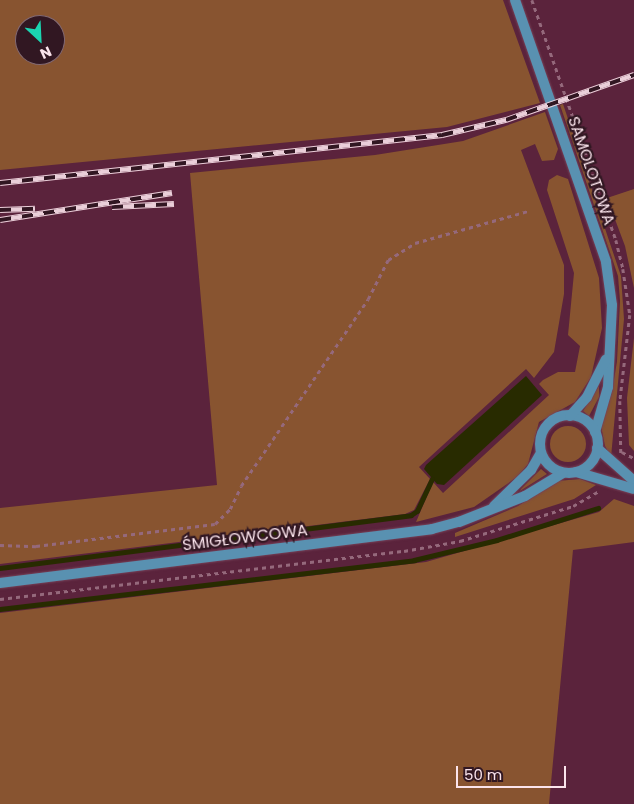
<!DOCTYPE html>
<html>
<head>
<meta charset="utf-8">
<style>
	body { margin:0 }
	#map { position:relative; width:634px; height:804px; overflow:hidden; background:#5b233c; font-family:Poppins,sans-serif }
	div>[style] { position:absolute }
	.green>* { inset:0; background:#885430 }
	.round { border-radius:50% }
	.water>* { inset:0; background:#282b00 }
	.stream>* { height:4.5px; margin:-2.25px; padding:0 2.25px; transform-origin:2.25px; border-radius:2.25px; background:#282b00 }
	.path>* { height:2.5px; margin-top:-1.25px; transform-origin:0; background:repeating-linear-gradient(90deg,#95697c 0 4px,transparent 0 8px) }
	.roads { filter:drop-shadow(0 0 1px #754258) drop-shadow(0 0 1px #754258) }
	.minor>* { height:10px; margin:-5px; padding:0 5px; transform-origin:5px; border-radius:5px; background:#5991b1 }
	.tertiary>* { height:10px; margin:-5px; padding:0 5px; transform-origin:5px; border-radius:5px; background:#5991b1 }
	.tertiary>.ring { margin:-5px; padding:0; box-sizing:content-box; background:none; border:10px solid #5991b1; border-radius:50% }
	.rail>* { height:5.5px; margin-top:-2.75px; transform-origin:0; background:repeating-linear-gradient(90deg,#311722 0 11px,#eacfd9 0 22px); box-sizing:border-box; border-block:1px solid #eacfd9 }
	span { translate:-50% -50%; white-space:nowrap; text-align:center; line-height:1.15; -webkit-text-stroke:4.5px #311722; paint-order:stroke }
	.street-label { font-size:16px; color:#fbe4ec }
	.north { position:absolute; left:15px; top:15px; width:50px; height:50px; box-sizing:border-box; background:#311722; border:1px solid #826973; border-radius:50%; rotate:155deg; font-size:14px; font-weight:700; line-height:20px; text-align:center; color:#fbe4ec }
	.north::after { content:''; display:block; margin:auto; width:18px; height:22px; background:#1bd5b1; clip-path:polygon(50% 0,100% 100%,50% 72%,0 100%) }
	.scale { position:absolute; left:456px; top:766px; width:110px; height:22px; box-sizing:border-box; border:2px solid #fbe4ec; border-top:0; padding-left:6px; font-size:15px; line-height:18px; white-space:nowrap; color:#fbe4ec; -webkit-text-stroke:4px #311722; paint-order:stroke }
</style>
</head>
<body>
<div id="map">
	<div class="green">
		<div style="clip-path:polygon(evenodd,0 0,503px 0,540px 103px,447px 127px,0 170px,0 0,25px 25px,55px 25px,55px 55px,25px 55px,25px 25px)"></div>
		<div style="clip-path:polygon(563px 104px,621px 276px,624px 319px,611px 457px,605px 446px,601px 426px,612px 392px,617px 361px,620px 301px,618px 276px,560px 105px)"></div>
		<div style="clip-path:polygon(545px 112px,558px 149px,554px 160px,542px 161px,535px 144px,521px 150px,564px 265px,564px 294px,554px 352px,534px 378px,526px 369px,419px 467px,430px 479px,414px 510px,405px 514px,0 564px,0 508px,217px 485px,190px 173px,375px 155px,463px 141px)"></div>
		<div style="clip-path:polygon(557px 175px,568px 179px,599px 278px,602px 328px,591px 377px,575px 402px,539px 422px,528px 464px,517px 477px,474px 507px,416px 522px,433px 482px,443px 493px,549px 395px,539px 384px,543px 380px,558px 372px,575px 372px,580px 346px,568px 335px,574px 273px,547px 190px,549px 180px)"></div>
		<div style="clip-path:polygon(634px 189px,634px 288px,625px 246px,607px 198px)"></div>
		<div style="clip-path:polygon(634px 338px,634px 451px,629px 445px,627px 398px)"></div>
		<div style="clip-path:polygon(599px 386px,599px 397px,589px 416px,583px 411px)"></div>
		<div class="round" style="left:550px;top:426px;width:36px;height:36px"></div>
		<div style="clip-path:polygon(541px 469px,547px 474px,520px 491px,521px 489px)"></div>
		<div style="clip-path:polygon(580px 479px,596px 485px,574px 499px,455px 537px,455px 533px,518px 506px,557px 481px)"></div>
		<div style="clip-path:polygon(614px 499px,634px 506px,634px 542px,573px 550px,549px 804px,0 804px,0 613px,426px 562px,599px 512px)"></div>
	</div>
	<div class="water">
		<div style="clip-path:polygon(526px 376px,542px 395px,444px 485px,437px 484px,424px 469px,426px 465px)"></div>
	</div>
	<div class="stream">
		<div style="left:0;top:568px;width:414px;rotate:-7.3deg"></div>
		<div style="left:411px;top:515px;width:7px;rotate:-34deg"></div>
		<div style="left:417px;top:511px;width:35px;rotate:-65deg"></div>
		<div style="left:0;top:609px;width:417px;rotate:-6.7deg"></div>
		<div style="left:414px;top:560px;width:85px;rotate:-13.5deg"></div>
		<div style="left:497px;top:540px;width:106px;rotate:-17.6deg"></div>
	</div>
	<div class="path">
		<div style="left:532px;top:0;width:254px;rotate:70.7deg"></div>
		<div style="left:616px;top:240px;width:30px;rotate:76deg"></div>
		<div style="left:623px;top:269px;width:47px;rotate:81.3deg"></div>
		<div style="left:630px;top:315px;width:87px;rotate:96.6deg"></div>
		<div style="left:620px;top:401px;width:53px;rotate:88.9deg"></div>
		<div style="left:622px;top:452px;width:13px;rotate:27deg"></div>
		<div style="left:0;top:545px;width:36px;rotate:2deg"></div>
		<div style="left:36px;top:546px;width:180px;rotate:-7deg"></div>
		<div style="left:215px;top:524px;width:21px;rotate:-45deg"></div>
		<div style="left:230px;top:509px;width:25px;rotate:-64deg"></div>
		<div style="left:241px;top:486px;width:226px;rotate:-55.8deg"></div>
		<div style="left:368px;top:299px;width:44px;rotate:-62.9deg"></div>
		<div style="left:388px;top:260px;width:32px;rotate:-32deg"></div>
		<div style="left:415px;top:243px;width:117px;rotate:-15.8deg"></div>
		<div style="left:0;top:599px;width:407px;rotate:-6.8deg"></div>
		<div style="left:404px;top:551px;width:57px;rotate:-10.1deg"></div>
		<div style="left:460px;top:541px;width:118px;rotate:-17.2deg"></div>
		<div style="left:573px;top:506px;width:30px;rotate:-30deg"></div>
	</div>
	<div class="roads">
		<div class="minor">
			<div style="left:597px;top:448px;width:50px;rotate:41.7deg"></div>
			<div style="left:576px;top:472px;width:60px;rotate:16.3deg"></div>
		</div>
		<div class="tertiary">
			<div style="left:515px;top:0;width:277px;rotate:70.8deg"></div>
			<div style="left:606px;top:262px;width:43px;rotate:82.1deg"></div>
			<div style="left:612px;top:305px;width:82px;rotate:92.8deg"></div>
			<div style="left:608px;top:387px;width:47px;rotate:106.1deg"></div>
			<div class="ring" style="left:540px;top:415px;width:48px;height:48px"></div>
			<div style="left:570px;top:416px;width:25px;rotate:-48deg"></div>
			<div style="left:587px;top:397px;width:42px;rotate:-63.4deg"></div>
			<div style="left:494px;top:506px;width:52px;rotate:-44.2deg"></div>
			<div style="left:531px;top:470px;width:20px;rotate:-60deg"></div>
			<div style="left:0;top:583px;width:435px;rotate:-7.1deg"></div>
			<div style="left:432px;top:529px;width:28px;rotate:-15deg"></div>
			<div style="left:459px;top:522px;width:71px;rotate:-21.5deg"></div>
			<div style="left:525px;top:496px;width:44px;rotate:-31.2deg"></div>
		</div>
	</div>
	<div class="rail">
		<div style="left:0;top:183px;width:445px;rotate:-6.2deg"></div>
		<div style="left:442px;top:135px;width:66px;rotate:-13.2deg"></div>
		<div style="left:506px;top:120px;width:136px;rotate:-19.4deg"></div>
		<div style="left:112px;top:207px;width:62px;rotate:-2.8deg"></div>
		<div style="left:0;top:210px;width:35px;rotate:-2deg"></div>
		<div style="left:0;top:220px;width:174px;rotate:-8.9deg"></div>
	</div>
	<div class="street-label">
		<span style="left:591px;top:171px;rotate:71deg">SAMOLOTOWA</span>
		<span style="left:245px;top:538px;rotate:-7deg">ŚMIGŁOWCOWA</span>
	</div>
	<div class="north">N</div>
	<div class="scale">50 m</div>
</div>
</body>
</html>
